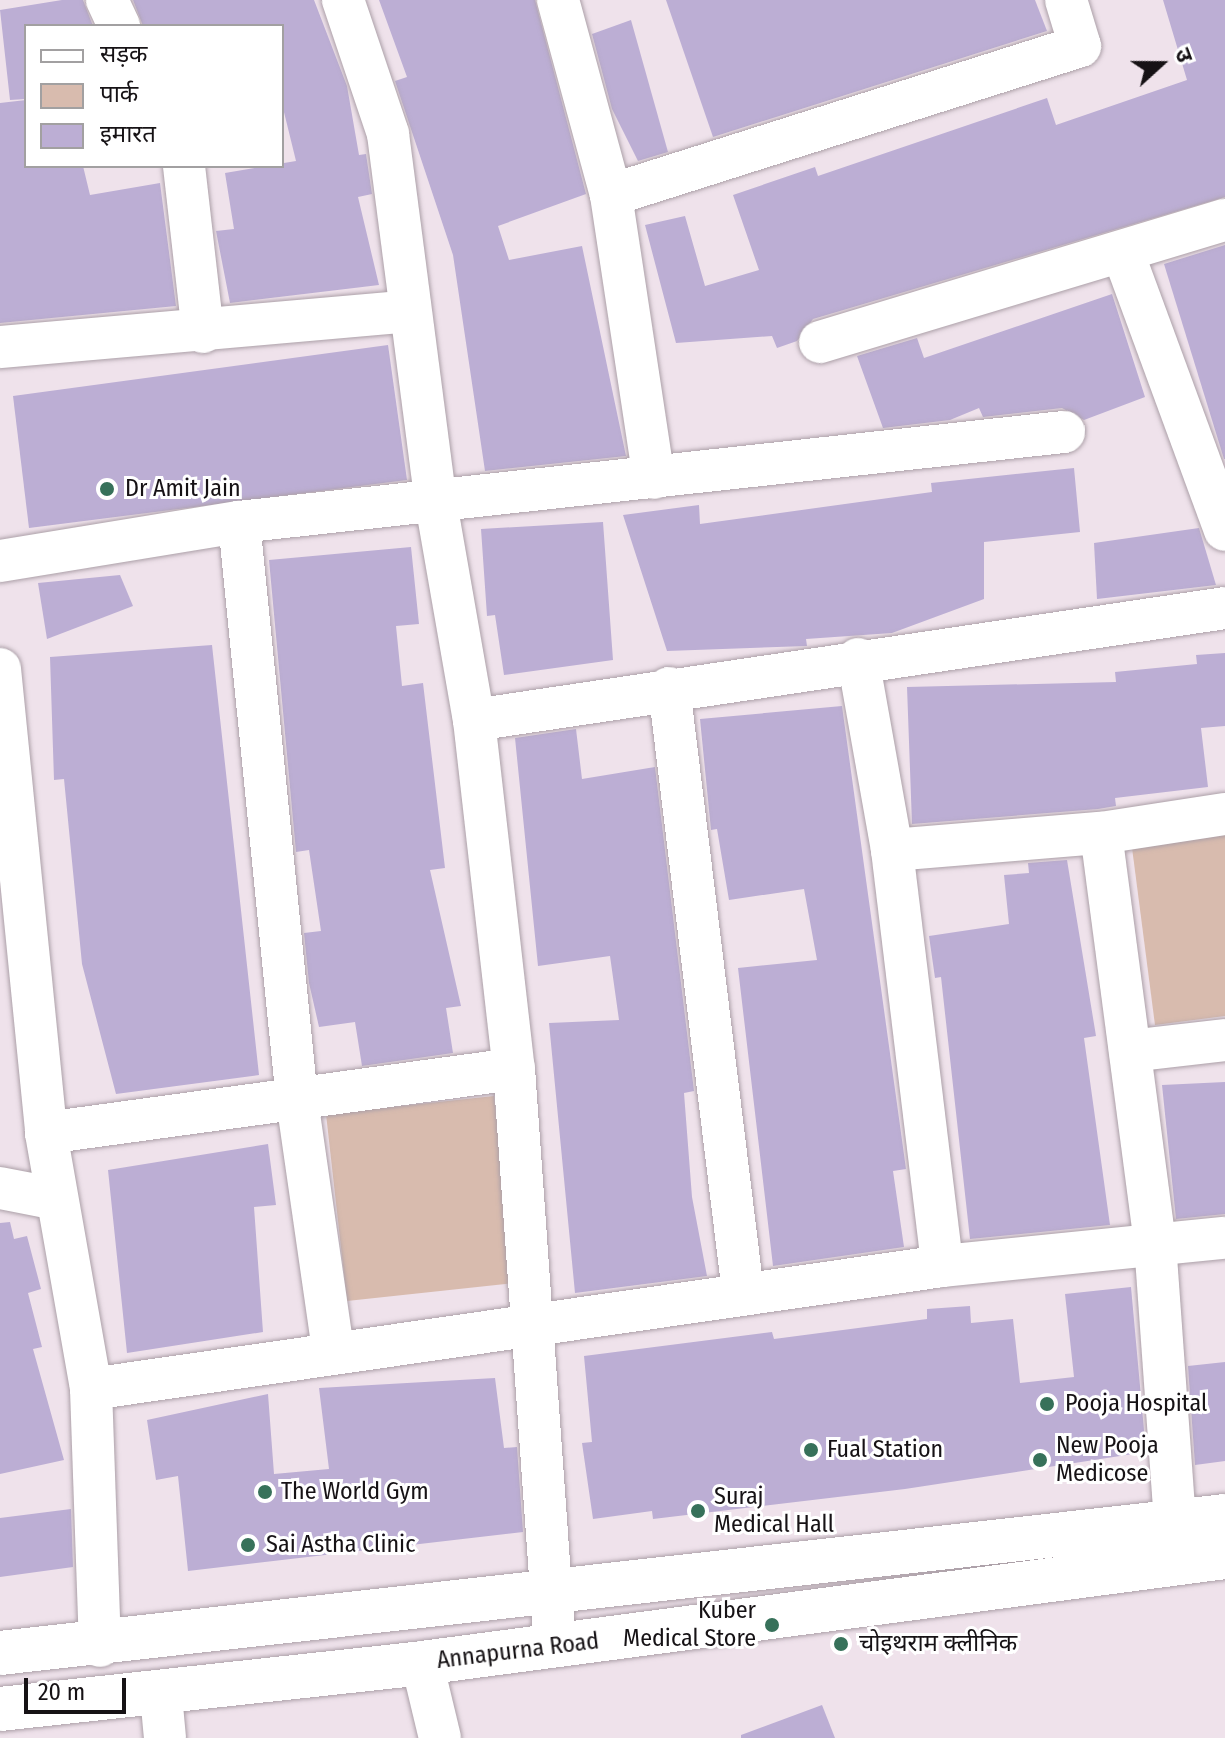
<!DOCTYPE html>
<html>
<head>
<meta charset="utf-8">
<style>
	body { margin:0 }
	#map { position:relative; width:1225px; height:1738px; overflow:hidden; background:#efe2eb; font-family:"Fira Sans Condensed","Noto Sans Devanagari",sans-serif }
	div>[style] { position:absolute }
	.green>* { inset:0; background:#d8bbae }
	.building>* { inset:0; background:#bcaed4 }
	.roads { filter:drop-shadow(0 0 2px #aca0a8) drop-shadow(0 0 2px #aca0a8) }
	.minor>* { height:42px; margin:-21px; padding:0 21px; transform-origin:21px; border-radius:21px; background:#fff }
	.major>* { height:44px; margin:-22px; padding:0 22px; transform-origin:22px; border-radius:22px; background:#fff }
	.dots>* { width:22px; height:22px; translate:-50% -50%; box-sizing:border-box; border:4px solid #fff; border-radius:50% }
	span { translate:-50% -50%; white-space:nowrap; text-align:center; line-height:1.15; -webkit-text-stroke:6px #fff; paint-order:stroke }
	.poi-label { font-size:24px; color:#161215 }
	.left { translate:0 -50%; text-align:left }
	.right { translate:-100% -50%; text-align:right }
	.street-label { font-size:24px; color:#161215 }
	.legend { position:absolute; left:24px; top:24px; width:260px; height:144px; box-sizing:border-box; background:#fff; border:2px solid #a2a0a1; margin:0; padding:10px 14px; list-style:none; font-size:24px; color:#161215 }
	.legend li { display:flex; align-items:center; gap:16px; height:40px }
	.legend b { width:40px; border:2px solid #a2a0a1 }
	.north { position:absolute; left:1121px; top:24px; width:80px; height:80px; -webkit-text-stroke:6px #fff; paint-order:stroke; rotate:69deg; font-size:22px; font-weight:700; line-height:32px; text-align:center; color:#161215 }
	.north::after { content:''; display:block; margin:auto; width:28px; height:36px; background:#161215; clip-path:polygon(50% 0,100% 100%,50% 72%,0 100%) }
	.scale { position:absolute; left:24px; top:1678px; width:102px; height:36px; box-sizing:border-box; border:4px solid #161215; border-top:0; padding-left:10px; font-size:24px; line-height:28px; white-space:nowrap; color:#161215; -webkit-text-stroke:6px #fff; paint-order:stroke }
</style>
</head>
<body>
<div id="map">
	<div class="green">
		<div style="clip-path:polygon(1225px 828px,1225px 1016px,1155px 1025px,1131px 840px)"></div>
		<div style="clip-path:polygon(494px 1096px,515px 1283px,347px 1301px,326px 1114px)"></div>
	</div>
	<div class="building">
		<div style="clip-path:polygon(62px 0,83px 0,93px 26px,26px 26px,26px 99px,10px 100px,0 10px)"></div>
		<div style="clip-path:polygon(133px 0,314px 0,347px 86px,359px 155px,366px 154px,372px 194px,358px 197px,379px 285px,230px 303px,216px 231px,234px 229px,225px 173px,296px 161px,282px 104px,282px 26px,143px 26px)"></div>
		<div style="clip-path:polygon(379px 0,535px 0,586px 194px,498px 226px,509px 260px,582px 246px,626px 456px,485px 471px,453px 255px,395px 81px,407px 77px)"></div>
		<div style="clip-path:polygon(666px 0,1035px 0,1047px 31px,713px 137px)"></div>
		<div style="clip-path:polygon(1163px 0,1225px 0,1225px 197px,813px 319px,797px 341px,777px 348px,772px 336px,676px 343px,645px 225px,685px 216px,705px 286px,759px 270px,733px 195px,815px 167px,818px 176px,1047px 98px,1056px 125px,1187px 80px)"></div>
		<div style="clip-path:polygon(631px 20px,668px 152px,638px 161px,612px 109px,592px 34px)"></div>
		<div style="clip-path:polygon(26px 100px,26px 166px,83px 166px,90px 195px,160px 183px,176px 306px,0 323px,0 103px)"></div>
		<div style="clip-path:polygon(1225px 245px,1225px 459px,1224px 459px,1164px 264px)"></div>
		<div style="clip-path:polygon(1112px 294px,1145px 397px,1084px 420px,1062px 408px,983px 417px,979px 408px,950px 420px,883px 428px,857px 356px,917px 338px,924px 358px)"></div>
		<div style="clip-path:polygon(388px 345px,407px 480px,29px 528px,13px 396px)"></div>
		<div style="clip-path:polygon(1074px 468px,1080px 532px,984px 542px,984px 599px,892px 633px,806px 639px,807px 646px,667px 651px,623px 515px,699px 505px,700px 524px,932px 492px,931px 483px)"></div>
		<div style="clip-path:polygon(603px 522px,613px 660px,504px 675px,495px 615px,487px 616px,481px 529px)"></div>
		<div style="clip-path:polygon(1199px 528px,1216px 585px,1097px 599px,1094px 543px)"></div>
		<div style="clip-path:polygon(411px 547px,419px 624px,396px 626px,402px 686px,423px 683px,445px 868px,430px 870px,461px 1006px,446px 1008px,453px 1053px,362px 1066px,355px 1022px,319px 1027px,309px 983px,304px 933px,321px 931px,309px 850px,296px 852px,269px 560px)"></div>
		<div style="clip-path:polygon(120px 575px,133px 606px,47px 639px,38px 583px)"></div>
		<div style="clip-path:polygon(212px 645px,259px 1075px,116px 1094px,82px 964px,64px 779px,54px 780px,50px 657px)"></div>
		<div style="clip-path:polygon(1225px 653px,1225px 726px,1201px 728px,1208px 787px,1115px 798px,1116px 806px,1098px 809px,912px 824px,907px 687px,1116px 682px,1115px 672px,1197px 664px,1196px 655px)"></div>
		<div style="clip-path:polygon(842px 706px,906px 1169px,893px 1171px,904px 1247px,773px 1266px,738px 968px,817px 960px,804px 889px,729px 900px,717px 829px,711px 830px,700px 719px)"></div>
		<div style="clip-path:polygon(576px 729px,582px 779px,655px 767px,694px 1091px,684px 1093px,692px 1197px,707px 1276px,575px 1293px,549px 1023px,619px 1020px,610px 956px,538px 966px,515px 738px)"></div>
		<div style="clip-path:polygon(1067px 860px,1096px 1036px,1084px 1038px,1110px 1225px,970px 1239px,941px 977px,935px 978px,929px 936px,1009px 924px,1004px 875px,1029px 873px,1028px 863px)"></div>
		<div style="clip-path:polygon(1225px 1082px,1225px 1214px,1176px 1219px,1162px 1085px)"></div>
		<div style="clip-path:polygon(268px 1144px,276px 1205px,254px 1207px,263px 1332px,127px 1353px,108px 1170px)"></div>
		<div style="clip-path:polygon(10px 1222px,14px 1239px,27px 1236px,41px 1289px,28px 1293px,42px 1347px,33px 1349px,64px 1460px,0 1474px,0 1223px)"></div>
		<div style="clip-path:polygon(1131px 1287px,1146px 1452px,905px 1489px,653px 1519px,652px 1511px,593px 1519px,582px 1443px,592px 1442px,584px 1356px,772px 1332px,774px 1339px,927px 1319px,927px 1309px,970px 1306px,971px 1323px,1013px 1319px,1020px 1383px,1074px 1377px,1065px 1294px)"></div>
		<div style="clip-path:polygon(1225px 1362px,1225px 1461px,1195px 1465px,1188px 1366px)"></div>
		<div style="clip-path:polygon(495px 1378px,504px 1448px,517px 1447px,523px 1532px,188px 1571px,178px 1476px,156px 1480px,147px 1420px,268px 1394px,274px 1474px,329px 1469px,319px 1388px)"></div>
		<div style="clip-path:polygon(71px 1509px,73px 1567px,0 1577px,0 1518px)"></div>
		<div style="clip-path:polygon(822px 1705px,835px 1738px,741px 1738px,741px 1735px)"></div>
	</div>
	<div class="roads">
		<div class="minor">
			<div style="left:107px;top:0;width:29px;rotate:65deg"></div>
			<div style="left:343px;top:0;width:141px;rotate:71.4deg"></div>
			<div style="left:388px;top:134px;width:372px;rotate:82.6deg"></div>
			<div style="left:436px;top:503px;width:220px;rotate:80.1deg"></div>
			<div style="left:474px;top:720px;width:351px;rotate:83.5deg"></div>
			<div style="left:514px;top:1069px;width:578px;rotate:85.94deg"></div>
			<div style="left:558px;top:0;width:202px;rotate:74.8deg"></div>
			<div style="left:611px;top:195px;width:286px;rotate:81.4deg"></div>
			<div style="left:184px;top:166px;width:167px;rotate:83.5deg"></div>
			<div style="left:611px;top:195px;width:492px;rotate:-17.6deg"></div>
			<div style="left:1080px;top:46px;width:48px;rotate:-106.9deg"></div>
			<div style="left:1123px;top:253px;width:295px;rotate:69.8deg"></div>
			<div style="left:820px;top:342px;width:423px;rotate:-16.8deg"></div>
			<div style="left:0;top:347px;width:411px;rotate:-5deg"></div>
			<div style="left:239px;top:522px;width:581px;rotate:84.27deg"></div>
			<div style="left:297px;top:1100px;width:254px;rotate:81.8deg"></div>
			<div style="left:0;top:561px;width:242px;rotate:-9.3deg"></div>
			<div style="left:239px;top:522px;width:830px;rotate:-6.23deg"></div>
			<div style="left:858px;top:659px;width:194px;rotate:79.9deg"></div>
			<div style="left:892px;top:850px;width:419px;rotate:83.1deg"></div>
			<div style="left:0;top:669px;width:466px;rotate:84.3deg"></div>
			<div style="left:46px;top:1133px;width:260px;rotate:80deg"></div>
			<div style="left:91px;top:1389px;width:257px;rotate:88deg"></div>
			<div style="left:669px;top:688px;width:609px;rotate:83.02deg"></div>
			<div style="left:474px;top:720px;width:759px;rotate:-8.48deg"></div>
			<div style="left:1101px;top:833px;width:414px;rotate:82.5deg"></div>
			<div style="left:1155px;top:1243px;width:280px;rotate:85.9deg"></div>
			<div style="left:892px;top:850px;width:210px;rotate:-4.7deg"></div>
			<div style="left:1101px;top:833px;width:125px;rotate:-8.7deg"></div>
			<div style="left:1130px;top:1051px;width:96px;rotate:-6.6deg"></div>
			<div style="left:46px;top:1133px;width:472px;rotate:-7.8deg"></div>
			<div style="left:0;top:1188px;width:57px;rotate:11.1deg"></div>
			<div style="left:91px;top:1389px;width:860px;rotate:-8.22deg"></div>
			<div style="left:942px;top:1266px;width:284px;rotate:-5.7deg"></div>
			<div style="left:422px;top:1663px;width:77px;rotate:76.5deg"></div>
			<div style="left:161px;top:1695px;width:43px;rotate:84.7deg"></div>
		</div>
		<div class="major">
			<div style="left:0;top:1653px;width:1233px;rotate:-6.38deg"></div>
			<div style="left:0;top:1709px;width:424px;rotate:-6.2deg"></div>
			<div style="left:422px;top:1663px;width:810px;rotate:-7.52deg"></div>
		</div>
	</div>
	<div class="dots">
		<div style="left:107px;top:489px;background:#37715a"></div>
		<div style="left:1047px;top:1404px;background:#37715a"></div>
		<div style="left:811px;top:1450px;background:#37715a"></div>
		<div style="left:1040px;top:1460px;background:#37715a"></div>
		<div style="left:265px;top:1492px;background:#37715a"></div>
		<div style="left:698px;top:1511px;background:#37715a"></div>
		<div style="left:248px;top:1545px;background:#37715a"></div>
		<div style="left:772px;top:1625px;background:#37715a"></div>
		<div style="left:841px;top:1644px;background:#37715a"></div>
	</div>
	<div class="poi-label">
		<span class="left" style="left:125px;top:489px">Dr Amit Jain</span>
		<span class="left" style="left:1065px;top:1404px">Pooja Hospital</span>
		<span class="left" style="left:1056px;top:1460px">New Pooja<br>Medicose</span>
		<span class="left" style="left:827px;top:1450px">Fual Station</span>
		<span class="left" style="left:281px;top:1492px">The World Gym</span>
		<span class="left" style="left:714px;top:1511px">Suraj<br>Medical Hall</span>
		<span class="left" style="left:266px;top:1545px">Sai Astha Clinic</span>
		<span class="right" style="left:756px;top:1625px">Kuber<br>Medical Store</span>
		<span class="left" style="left:859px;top:1644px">चोइथराम क्लीनिक</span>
	</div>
	<div class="street-label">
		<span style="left:518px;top:1651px;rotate:-7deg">Annapurna Road</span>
	</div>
	<ul class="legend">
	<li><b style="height:10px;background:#fff"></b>सड़क</li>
	<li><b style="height:22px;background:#d8bbae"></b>पार्क</li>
	<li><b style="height:22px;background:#bcaed4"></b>इमारत</li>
	</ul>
	<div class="north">उ</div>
	<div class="scale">20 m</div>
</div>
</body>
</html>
